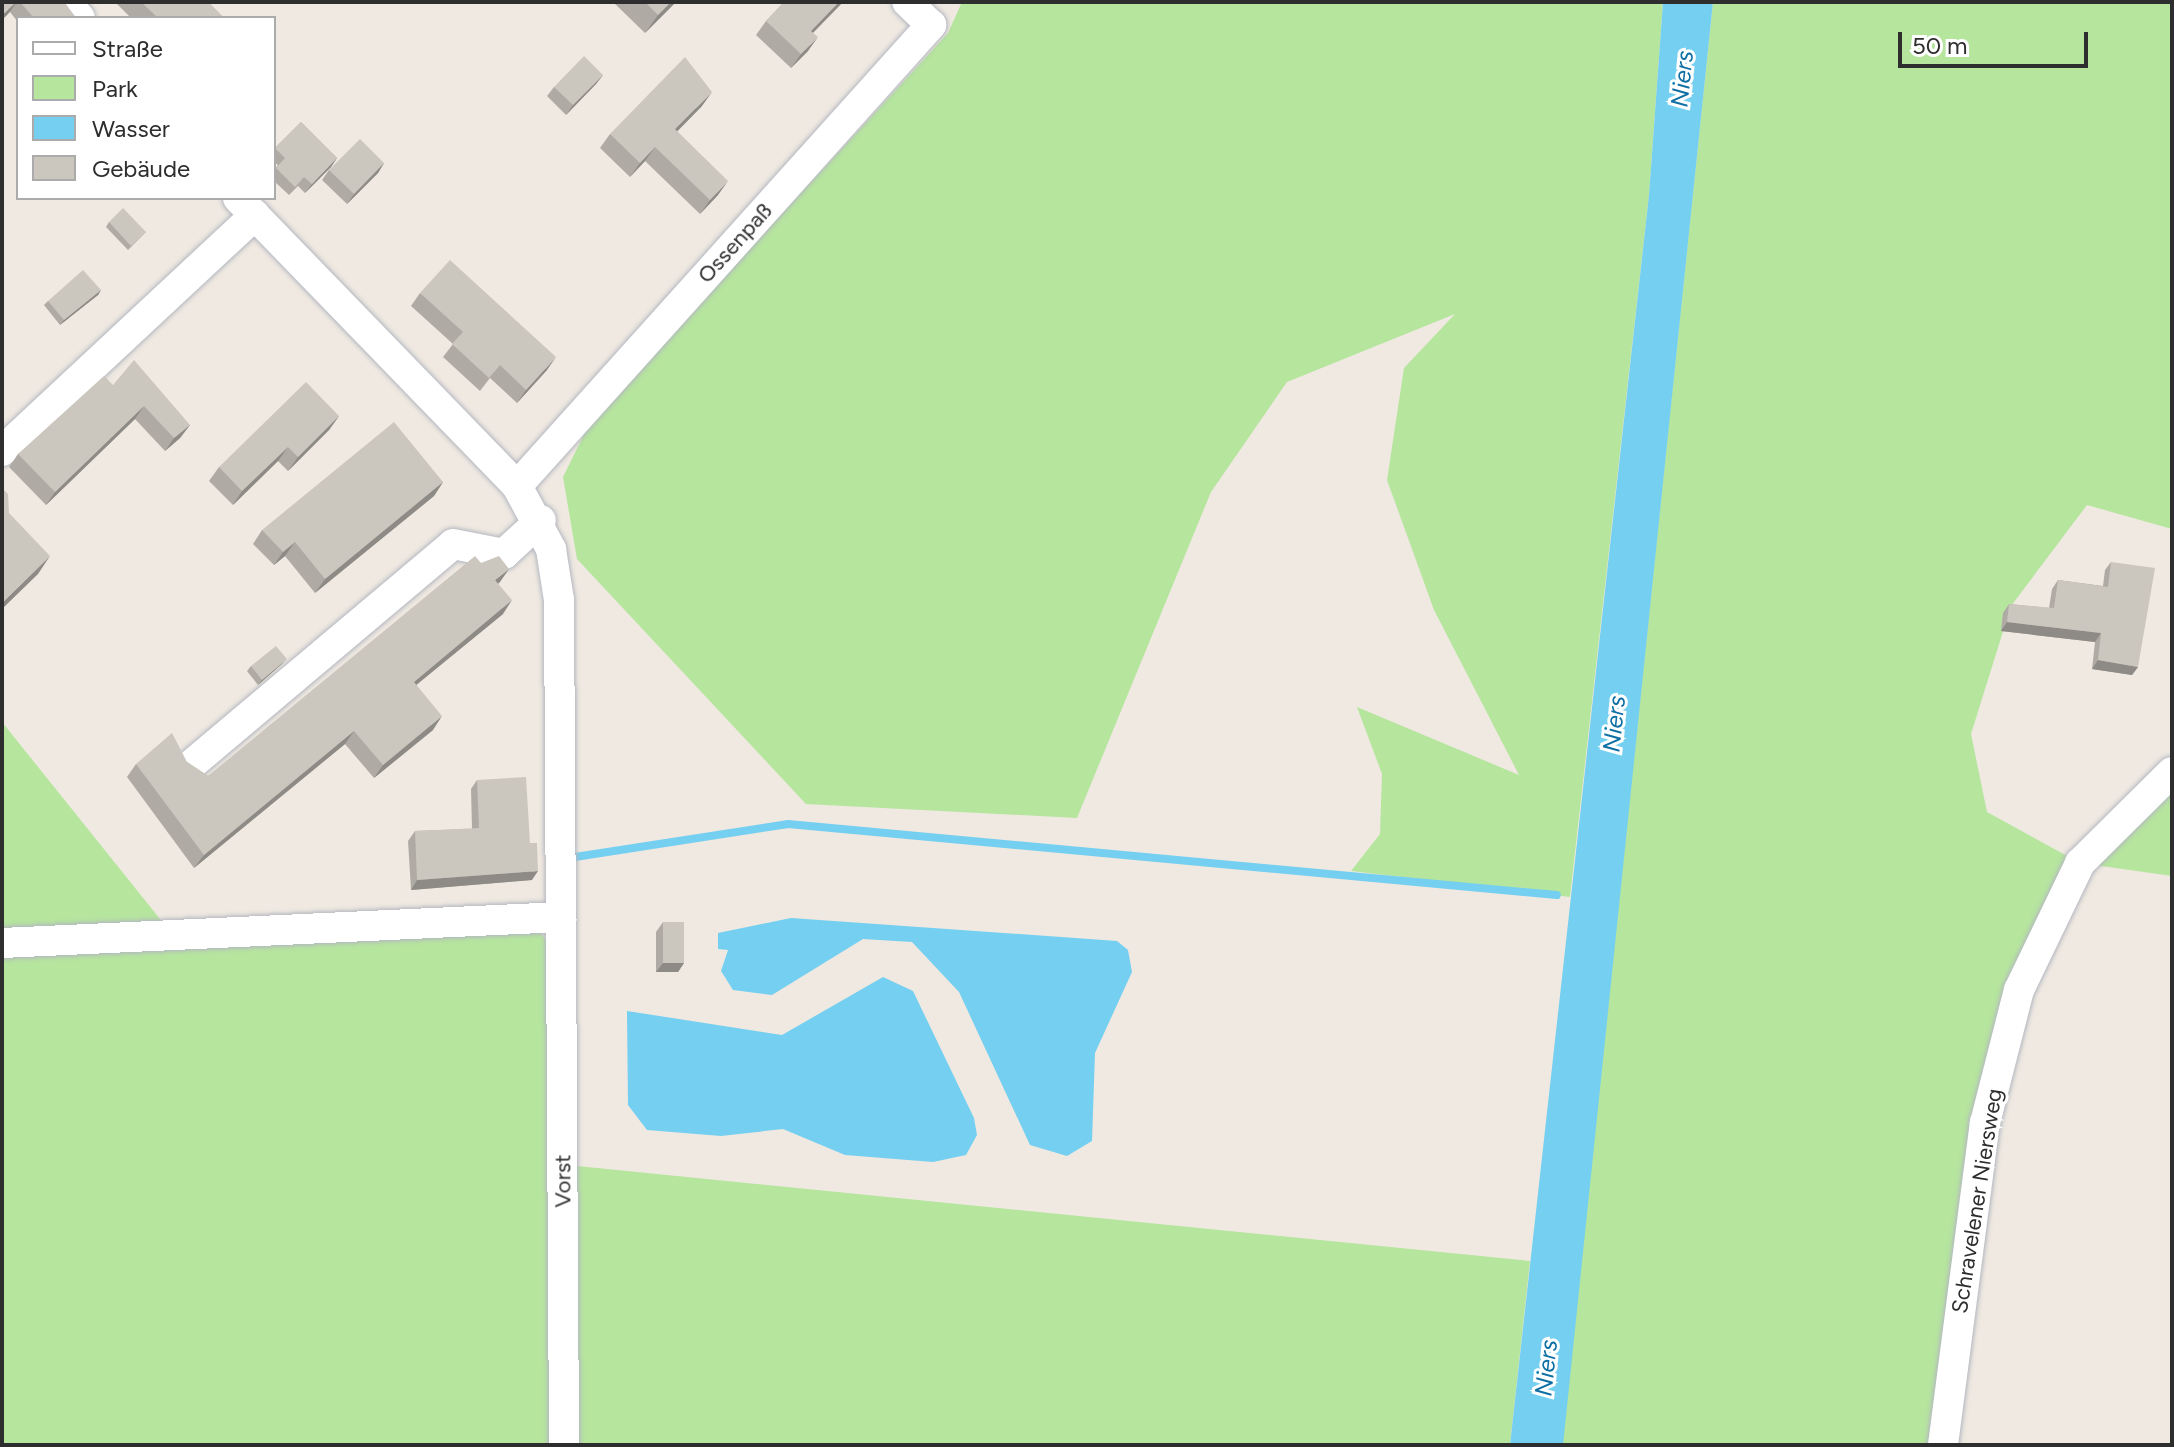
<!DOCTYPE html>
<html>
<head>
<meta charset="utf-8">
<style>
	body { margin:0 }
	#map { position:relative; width:2174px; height:1447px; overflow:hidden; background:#efe9e1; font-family:Figtree,sans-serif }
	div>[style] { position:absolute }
	.green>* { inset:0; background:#b6e59e }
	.water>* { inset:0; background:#75cff0 }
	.stream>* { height:8px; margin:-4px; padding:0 4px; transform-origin:4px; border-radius:4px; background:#75cff0 }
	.roads { filter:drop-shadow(0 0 2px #b4b7c1) drop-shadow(0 0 2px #b4b7c1) }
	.minor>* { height:30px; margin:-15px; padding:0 15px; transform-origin:15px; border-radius:15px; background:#fff }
	.wall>* { inset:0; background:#afaba4 }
	.shaded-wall>* { inset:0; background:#8e8b86 }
	.building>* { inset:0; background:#cbc7bf }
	span { translate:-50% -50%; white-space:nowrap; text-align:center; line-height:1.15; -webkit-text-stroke:6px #fff; paint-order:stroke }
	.street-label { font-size:22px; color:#2e2e2e }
	.water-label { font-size:24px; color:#0d6fa3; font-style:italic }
	.frame { position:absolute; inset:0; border:4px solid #2e2e2e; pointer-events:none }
	.legend { position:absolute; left:16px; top:16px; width:260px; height:184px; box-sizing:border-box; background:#fff; border:2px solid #ababab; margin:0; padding:10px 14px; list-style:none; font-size:24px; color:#2e2e2e }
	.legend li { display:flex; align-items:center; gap:16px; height:40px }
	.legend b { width:40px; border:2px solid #ababab }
	.scale { position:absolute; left:1898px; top:32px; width:190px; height:36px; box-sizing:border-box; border:4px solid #2e2e2e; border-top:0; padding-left:10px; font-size:24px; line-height:28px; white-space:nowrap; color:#2e2e2e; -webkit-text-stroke:6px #fff; paint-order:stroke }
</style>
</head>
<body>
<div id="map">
	<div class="green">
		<div style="clip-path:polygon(962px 2px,1663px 2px,1649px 195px,1570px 897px,1351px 871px,1380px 834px,1382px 774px,1357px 707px,1519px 775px,1434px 610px,1387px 480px,1404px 368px,1455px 314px,1287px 382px,1211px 492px,1077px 818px,806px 804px,577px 559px,563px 477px,607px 388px,721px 280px,948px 33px)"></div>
		<div style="clip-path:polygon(1713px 2px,2172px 2px,2172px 529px,2087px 505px,2011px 606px,1971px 734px,1987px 812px,2080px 863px,2172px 772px,2172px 876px,2080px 863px,1985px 1123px,1943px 1445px,1562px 1445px)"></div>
		<div style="clip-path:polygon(2px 722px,168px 929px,2px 937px)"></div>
		<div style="clip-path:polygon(535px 927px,553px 947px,557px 1164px,1530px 1261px,1510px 1445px,2px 1445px,2px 950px)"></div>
	</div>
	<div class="water">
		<div style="clip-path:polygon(1663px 2px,1713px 2px,1563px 1445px,1510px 1445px,1649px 195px)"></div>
		<div style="clip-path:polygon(791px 918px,1117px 941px,1128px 950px,1132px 972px,1095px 1053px,1092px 1141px,1067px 1156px,1030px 1145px,959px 992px,912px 942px,863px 939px,772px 995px,733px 990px,721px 971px,728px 950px,718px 949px,718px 933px)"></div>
		<div style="clip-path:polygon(883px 977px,913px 991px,974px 1118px,977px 1135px,966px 1155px,933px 1162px,845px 1155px,783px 1129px,721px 1136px,647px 1130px,628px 1105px,627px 1011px,782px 1035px)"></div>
	</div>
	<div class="stream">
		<div style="left:575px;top:857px;width:216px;rotate:-8.8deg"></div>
		<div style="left:788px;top:824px;width:772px;rotate:5.28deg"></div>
	</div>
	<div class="roads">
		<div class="minor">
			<div style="left:66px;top:2px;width:21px;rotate:49deg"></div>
			<div style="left:238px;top:198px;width:401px;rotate:45.9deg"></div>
			<div style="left:517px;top:486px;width:72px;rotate:61.6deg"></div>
			<div style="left:551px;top:549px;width:52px;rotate:81.1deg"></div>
			<div style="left:559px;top:600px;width:845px;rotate:89.66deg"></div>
			<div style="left:2px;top:451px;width:346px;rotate:-43deg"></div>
			<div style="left:517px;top:486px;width:620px;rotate:-48.07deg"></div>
			<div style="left:931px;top:25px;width:33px;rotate:-136deg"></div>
			<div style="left:192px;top:764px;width:341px;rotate:-40.1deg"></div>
			<div style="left:453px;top:544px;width:52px;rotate:11.1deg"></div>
			<div style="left:504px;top:554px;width:50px;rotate:-42.6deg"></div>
			<div style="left:2px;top:943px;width:560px;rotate:-2.66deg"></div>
			<div style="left:1943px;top:1445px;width:325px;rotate:-82.6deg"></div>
			<div style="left:1985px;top:1123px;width:137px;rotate:-75.7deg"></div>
			<div style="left:2019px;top:990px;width:141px;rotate:-64.3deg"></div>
			<div style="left:2080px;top:863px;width:129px;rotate:-44.7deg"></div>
		</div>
	</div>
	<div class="wall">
		<div style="clip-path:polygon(2px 2px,64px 2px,76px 18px,18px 18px,18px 22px)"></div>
		<div style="clip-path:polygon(115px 2px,208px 2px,224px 18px,131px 18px)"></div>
		<div style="clip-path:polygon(613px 2px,676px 2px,645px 33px)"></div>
		<div style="clip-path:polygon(784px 2px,843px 2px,813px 33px,808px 51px,791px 68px,756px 35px,766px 21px)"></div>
		<div style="clip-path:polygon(603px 75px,596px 84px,566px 115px,547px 96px,554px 87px)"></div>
		<div style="clip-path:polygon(702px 106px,677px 131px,718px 195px,700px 214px,645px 161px,630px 177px,600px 148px,610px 134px)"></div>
		<div style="clip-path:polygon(301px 122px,337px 158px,331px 167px,305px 193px,298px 186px,289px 195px,274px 181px,274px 170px,278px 165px,274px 162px,274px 149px)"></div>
		<div style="clip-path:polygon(384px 163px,378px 173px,347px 204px,322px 180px,329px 170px)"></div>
		<div style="clip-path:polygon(109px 222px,146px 232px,128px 250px,106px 227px)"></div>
		<div style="clip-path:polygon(101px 290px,98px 295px,60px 325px,44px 305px,48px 301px)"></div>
		<div style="clip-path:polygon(420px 293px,547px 370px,517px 403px,490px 378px,480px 391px,443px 357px,453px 344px,411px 306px)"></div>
		<div style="clip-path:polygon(113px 385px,190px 425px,180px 438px,165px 451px,135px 419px,46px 505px,9px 467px,18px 454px)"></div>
		<div style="clip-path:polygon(339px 416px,329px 430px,288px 471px,278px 461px,233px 505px,209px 481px,219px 467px)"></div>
		<div style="clip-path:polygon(443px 482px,434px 496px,315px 593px,285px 556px,274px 565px,253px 544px,262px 530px)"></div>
		<div style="clip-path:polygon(2111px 562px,2138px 667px,2132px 675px,2092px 669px,2095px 642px,2001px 631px,2003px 613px,2009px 604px,2049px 608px,2052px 589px,2058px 580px,2103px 586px,2105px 570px)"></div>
		<div style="clip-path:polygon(500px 582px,498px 584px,503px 614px,416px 685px,433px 730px,374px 778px,345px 744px,194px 868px,127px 777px,136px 764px,187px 762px,208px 776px)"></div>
		<div style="clip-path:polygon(283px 663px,258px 685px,247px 671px,251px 666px)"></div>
		<div style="clip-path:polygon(477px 780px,530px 843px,532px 880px,411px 890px,408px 841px,415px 831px,472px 829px,471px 789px)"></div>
		<div style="clip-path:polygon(663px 922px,684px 963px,678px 972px,656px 972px,656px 932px)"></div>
	</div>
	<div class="shaded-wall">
		<div style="clip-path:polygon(17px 2px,9px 13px,2px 20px,2px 15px)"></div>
		<div style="clip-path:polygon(671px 2px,676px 2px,645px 33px,658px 15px)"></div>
		<div style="clip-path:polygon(839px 2px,843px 2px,801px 45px,811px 31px)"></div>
		<div style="clip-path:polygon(818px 37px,808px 51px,791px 68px,801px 54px)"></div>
		<div style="clip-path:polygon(603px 75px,596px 84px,566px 115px,573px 105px)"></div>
		<div style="clip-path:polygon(712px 92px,702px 106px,665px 144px,675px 129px)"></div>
		<div style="clip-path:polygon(655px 147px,645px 161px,630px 177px,640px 163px)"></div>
		<div style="clip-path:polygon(337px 158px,331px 167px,305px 193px,312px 184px)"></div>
		<div style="clip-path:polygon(384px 163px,378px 173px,347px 204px,354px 194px)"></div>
		<div style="clip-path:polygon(728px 181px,718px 195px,700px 214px,710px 200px)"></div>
		<div style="clip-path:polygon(101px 290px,98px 295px,60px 325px,64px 320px)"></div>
		<div style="clip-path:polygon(556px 357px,547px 370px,517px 403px,526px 390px)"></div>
		<div style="clip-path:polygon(144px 406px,135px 419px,46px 505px,55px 492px)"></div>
		<div style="clip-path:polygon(339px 416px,329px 430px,288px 471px,298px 457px)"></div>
		<div style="clip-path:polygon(190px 425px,180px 438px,165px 451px,174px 438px)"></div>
		<div style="clip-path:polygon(288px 447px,278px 461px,233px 505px,242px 491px)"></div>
		<div style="clip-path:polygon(443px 482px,434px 496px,315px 593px,325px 579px)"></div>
		<div style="clip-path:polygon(295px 542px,285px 556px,274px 565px,283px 552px)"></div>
		<div style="clip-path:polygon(50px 556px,38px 574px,2px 609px,2px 603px)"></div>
		<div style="clip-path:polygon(509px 569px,500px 582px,486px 594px,495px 580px)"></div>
		<div style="clip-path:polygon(512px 600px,503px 614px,404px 695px,414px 682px)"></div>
		<div style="clip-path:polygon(2007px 622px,2101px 633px,2095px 642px,2001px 631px)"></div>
		<div style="clip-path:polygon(287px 659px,283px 663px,258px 685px,262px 680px)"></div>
		<div style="clip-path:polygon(2098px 660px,2138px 667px,2132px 675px,2092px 669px)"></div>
		<div style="clip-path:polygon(442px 716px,433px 730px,374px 778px,383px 765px)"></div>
		<div style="clip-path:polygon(354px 731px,345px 744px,194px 868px,204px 855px)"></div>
		<div style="clip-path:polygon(538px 871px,532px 880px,411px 890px,417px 880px)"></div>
		<div style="clip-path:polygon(663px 963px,684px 963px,678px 972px,656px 972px)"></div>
	</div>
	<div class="building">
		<div style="clip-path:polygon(2px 2px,16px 2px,2px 15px)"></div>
		<div style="clip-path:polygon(20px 2px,64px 2px,76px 18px,34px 18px)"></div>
		<div style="clip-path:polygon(141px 2px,208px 2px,224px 18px,158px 18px)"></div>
		<div style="clip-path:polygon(645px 2px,671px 2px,658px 15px)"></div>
		<div style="clip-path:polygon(784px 2px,839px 2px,811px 31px,818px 37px,801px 54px,766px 21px)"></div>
		<div style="clip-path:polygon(584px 56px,603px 75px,573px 105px,554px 87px)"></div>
		<div style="clip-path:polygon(685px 57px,712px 92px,675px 129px,728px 181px,710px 200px,655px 147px,640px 163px,610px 134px)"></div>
		<div style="clip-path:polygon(301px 122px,337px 158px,312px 184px,304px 177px,295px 187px,276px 168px,285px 158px,275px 148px)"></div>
		<div style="clip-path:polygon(360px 139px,384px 163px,354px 194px,329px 170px)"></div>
		<div style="clip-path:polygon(123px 208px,146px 232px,131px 246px,109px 222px)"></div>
		<div style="clip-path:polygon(450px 260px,556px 357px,526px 390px,500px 365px,489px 378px,452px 344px,463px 332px,420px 293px)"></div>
		<div style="clip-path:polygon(83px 270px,101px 290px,64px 320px,48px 301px)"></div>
		<div style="clip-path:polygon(134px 360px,190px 425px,174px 438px,144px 406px,55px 492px,18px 454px,104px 376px,113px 385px)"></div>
		<div style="clip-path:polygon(306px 382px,339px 416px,298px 457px,288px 447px,242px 491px,219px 467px)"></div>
		<div style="clip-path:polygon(394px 422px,443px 482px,325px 579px,295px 542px,283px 552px,262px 530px)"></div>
		<div style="clip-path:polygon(2px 488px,8px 494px,9px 513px,50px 556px,2px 603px)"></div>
		<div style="clip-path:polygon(475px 556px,481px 563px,499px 556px,509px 569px,495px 580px,512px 600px,414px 682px,442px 716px,383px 765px,354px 731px,204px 855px,136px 764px,172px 733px,187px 762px,208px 776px)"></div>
		<div style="clip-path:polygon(2111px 562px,2155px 568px,2138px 667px,2098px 660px,2101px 633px,2007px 622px,2009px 604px,2054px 608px,2058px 580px,2108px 587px)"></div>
		<div style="clip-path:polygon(276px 646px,287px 659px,262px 680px,251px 666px)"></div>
		<div style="clip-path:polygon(526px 777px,530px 843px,537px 843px,538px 871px,417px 880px,415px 831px,479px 828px,477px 780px)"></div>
		<div style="clip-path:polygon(663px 922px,684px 922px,684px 963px,663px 963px)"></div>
	</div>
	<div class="street-label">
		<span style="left:735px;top:243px;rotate:-48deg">Ossenpaß</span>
		<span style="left:563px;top:1181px;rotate:-90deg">Vorst</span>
		<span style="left:1977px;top:1201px;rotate:-81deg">Schravelener Niersweg</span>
	</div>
	<div class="water-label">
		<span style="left:1682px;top:79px;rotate:-84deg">Niers</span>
		<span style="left:1614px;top:724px;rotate:-84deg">Niers</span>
		<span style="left:1546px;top:1368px;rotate:-84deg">Niers</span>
	</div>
	<div class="frame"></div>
	<ul class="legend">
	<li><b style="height:10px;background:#fff"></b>Straße</li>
	<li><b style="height:22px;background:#b6e59e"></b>Park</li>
	<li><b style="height:22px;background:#75cff0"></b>Wasser</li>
	<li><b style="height:22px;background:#cbc7bf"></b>Gebäude</li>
	</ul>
	<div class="scale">50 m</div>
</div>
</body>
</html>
